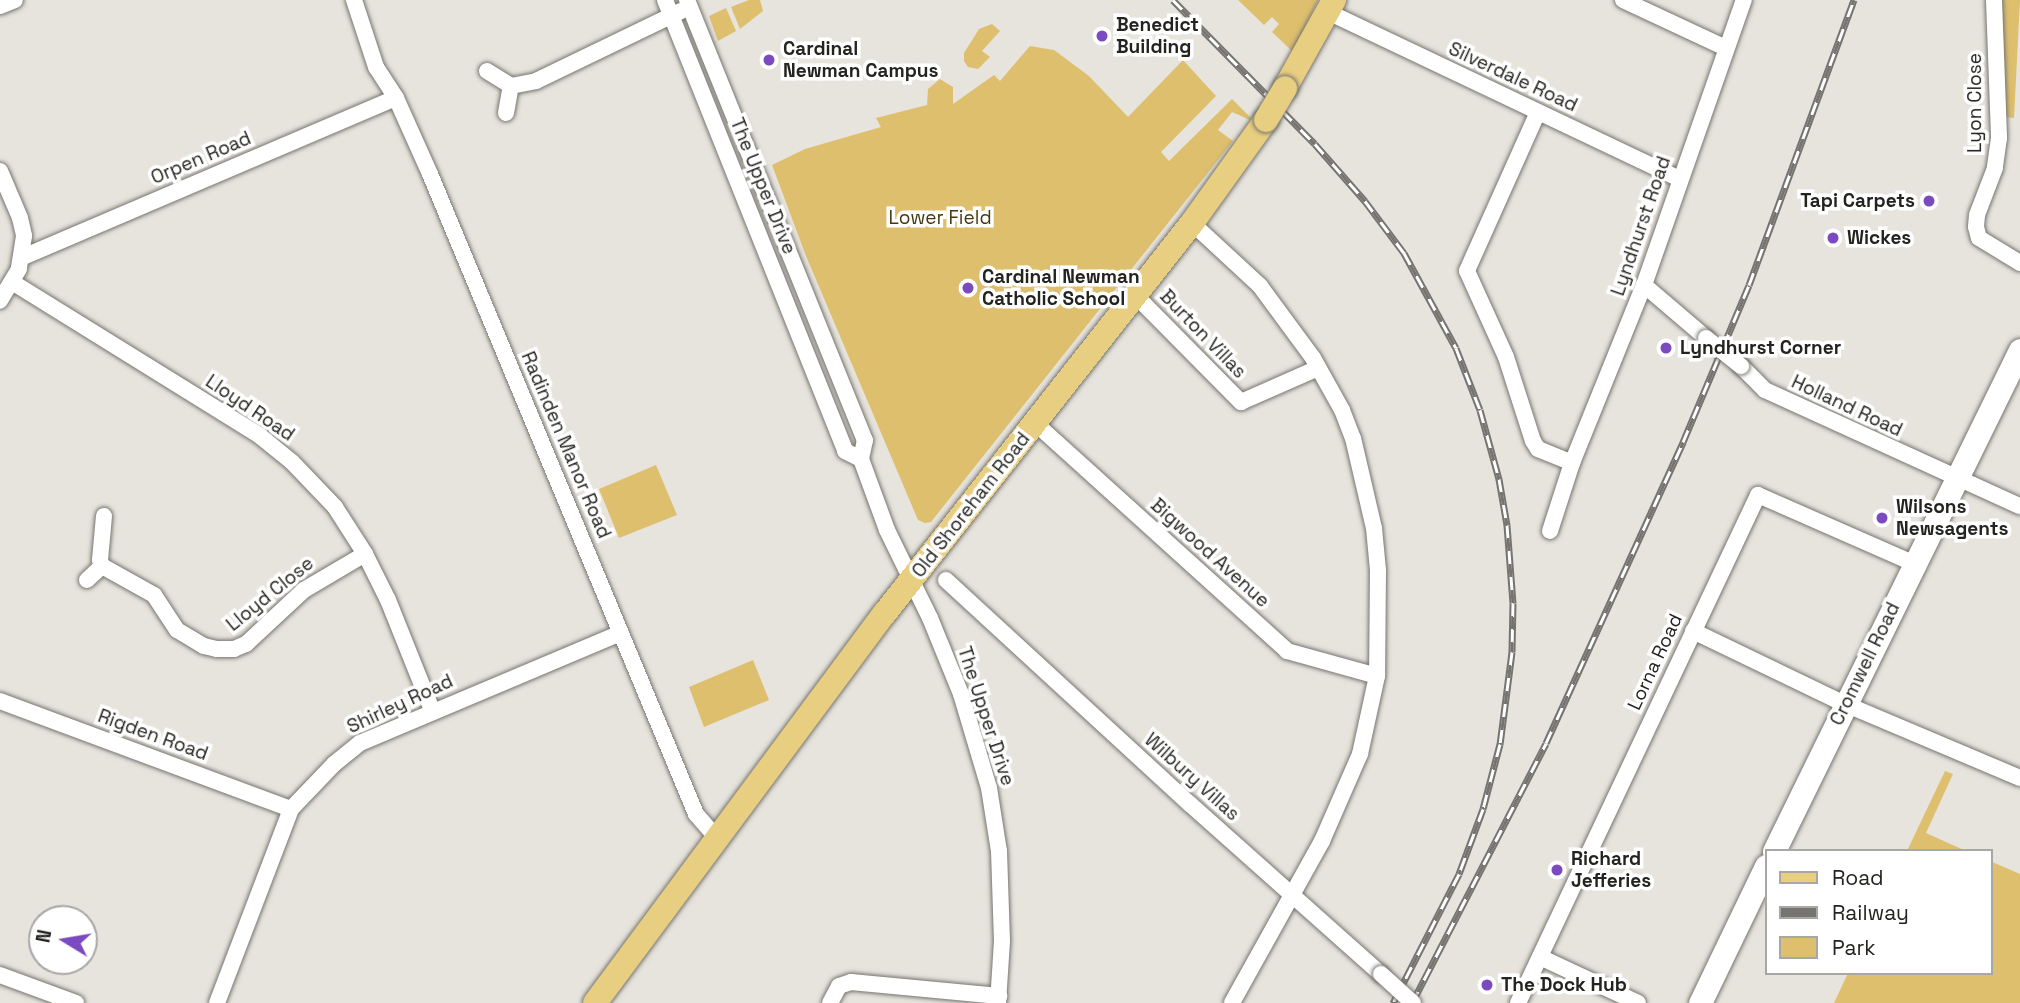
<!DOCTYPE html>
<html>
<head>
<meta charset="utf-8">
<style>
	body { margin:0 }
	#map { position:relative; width:2020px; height:1003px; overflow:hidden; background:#e7e4de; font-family:"Space Grotesk",sans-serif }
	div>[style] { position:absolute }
	.green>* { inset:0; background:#debf6e }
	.roads { filter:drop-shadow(0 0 2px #77756f) drop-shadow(0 0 2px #77756f) }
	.street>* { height:16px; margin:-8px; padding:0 8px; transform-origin:8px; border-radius:8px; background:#fff }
	.secondary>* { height:23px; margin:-11.5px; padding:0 11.5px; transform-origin:11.5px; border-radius:11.5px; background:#fff }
	.primary>* { height:24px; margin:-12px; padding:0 12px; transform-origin:12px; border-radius:12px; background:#e7ce81 }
	.rail>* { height:7px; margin-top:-3.5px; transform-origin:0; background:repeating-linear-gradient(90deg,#fff 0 13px,#757470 0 26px); box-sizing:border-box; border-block:2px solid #757470 }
	.bridges { filter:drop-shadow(0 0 2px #77756f) drop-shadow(0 0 2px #77756f) }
	.street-bridge>* { height:16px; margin:-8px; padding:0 8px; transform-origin:8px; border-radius:8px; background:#fff }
	.primary-bridge>* { height:24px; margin:-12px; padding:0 12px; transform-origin:12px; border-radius:12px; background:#e7ce81 }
	.dots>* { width:19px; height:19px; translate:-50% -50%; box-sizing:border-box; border:4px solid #fff; border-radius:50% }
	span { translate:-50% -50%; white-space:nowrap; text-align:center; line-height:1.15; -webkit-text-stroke:7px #fff; paint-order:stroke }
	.poi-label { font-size:19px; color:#232320; font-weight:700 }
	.left { translate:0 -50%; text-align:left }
	.right { translate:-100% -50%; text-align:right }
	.street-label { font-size:19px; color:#232320 }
	.park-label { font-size:19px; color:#47390e }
	.legend { position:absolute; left:1765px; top:849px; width:228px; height:126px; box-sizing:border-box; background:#fff; border:2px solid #a7a7a6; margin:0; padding:9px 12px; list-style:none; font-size:21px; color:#232320 }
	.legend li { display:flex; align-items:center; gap:14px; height:35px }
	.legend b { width:35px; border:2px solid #a7a7a6 }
	.north { position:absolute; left:28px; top:905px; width:70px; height:70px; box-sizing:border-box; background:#fff; border:2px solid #a7a7a6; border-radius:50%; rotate:281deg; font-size:19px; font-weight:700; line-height:28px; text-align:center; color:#232320 }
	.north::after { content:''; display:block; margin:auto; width:24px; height:32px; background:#7b4ac1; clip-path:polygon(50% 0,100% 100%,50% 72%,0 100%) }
</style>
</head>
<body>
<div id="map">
	<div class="green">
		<div style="clip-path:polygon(749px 0,760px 0,763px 11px,740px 29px,731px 7px)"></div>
		<div style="clip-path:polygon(1238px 0,1318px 0,1293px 52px,1272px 32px,1279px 24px,1272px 17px,1264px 25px)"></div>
		<div style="clip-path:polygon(1998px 0,2020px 0,2014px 118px,2005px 117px)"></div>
		<div style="clip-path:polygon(726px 8px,736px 31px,718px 41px,709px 16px)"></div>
		<div style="clip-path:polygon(992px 24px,1000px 31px,982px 51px,990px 57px,978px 69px,968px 67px,964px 61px,964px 53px,979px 29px)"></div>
		<div style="clip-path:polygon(1030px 46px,1054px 50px,1089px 76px,1128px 117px,1183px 60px,1216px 96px,1161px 152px,1169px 161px,1232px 99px,1251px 118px,1250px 120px,1232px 112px,1218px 130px,1233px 141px,931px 522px,925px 523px,918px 520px,806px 256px,772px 165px,805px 149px,881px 127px,876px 118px,927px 105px,928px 89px,940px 79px,953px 87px,953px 104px,994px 75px,1000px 81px)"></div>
		<div style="clip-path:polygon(656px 465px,677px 515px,619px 538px,599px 489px)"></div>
		<div style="clip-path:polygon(753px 660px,769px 700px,704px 727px,689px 687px)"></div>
		<div style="clip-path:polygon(1945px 771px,1953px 774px,1926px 833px,1966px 851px,1907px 851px)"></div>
		<div style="clip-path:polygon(1990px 861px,2020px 874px,2020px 1003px,1834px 1003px,1848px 973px,1990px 973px)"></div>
	</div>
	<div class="roads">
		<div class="street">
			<div style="left:354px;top:0;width:71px;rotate:71.8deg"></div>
			<div style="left:376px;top:67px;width:37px;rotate:57deg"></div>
			<div style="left:396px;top:98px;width:83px;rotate:65.9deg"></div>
			<div style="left:430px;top:174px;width:693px;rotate:67.43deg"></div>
			<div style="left:696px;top:814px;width:30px;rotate:49deg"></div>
			<div style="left:665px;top:0;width:486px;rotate:68.2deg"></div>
			<div style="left:845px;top:451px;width:18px;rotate:27deg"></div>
			<div style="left:687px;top:0;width:475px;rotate:68deg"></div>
			<div style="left:865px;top:440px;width:19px;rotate:102deg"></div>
			<div style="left:861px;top:459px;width:76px;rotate:69.9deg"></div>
			<div style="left:887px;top:530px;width:98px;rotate:64deg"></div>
			<div style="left:930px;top:618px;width:82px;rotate:67.8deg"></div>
			<div style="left:961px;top:694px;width:98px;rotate:73.4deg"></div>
			<div style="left:989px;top:788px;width:64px;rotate:81deg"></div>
			<div style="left:999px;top:851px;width:90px;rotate:88.1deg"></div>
			<div style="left:1002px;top:941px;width:62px;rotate:93.7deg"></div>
			<div style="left:1623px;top:0;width:114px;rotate:25deg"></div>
			<div style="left:1994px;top:0;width:138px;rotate:87.9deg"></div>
			<div style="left:1999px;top:138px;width:30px;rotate:98deg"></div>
			<div style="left:1995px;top:168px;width:50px;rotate:111deg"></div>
			<div style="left:1977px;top:215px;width:12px;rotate:95deg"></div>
			<div style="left:1976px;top:227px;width:11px;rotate:75deg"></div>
			<div style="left:1979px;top:238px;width:48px;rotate:31.4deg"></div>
			<div style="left:0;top:6px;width:16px;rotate:-22deg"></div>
			<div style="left:1328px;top:12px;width:389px;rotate:25.4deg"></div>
			<div style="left:487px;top:71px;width:28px;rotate:32deg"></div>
			<div style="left:511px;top:86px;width:25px;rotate:-11deg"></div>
			<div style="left:536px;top:81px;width:161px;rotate:-25.8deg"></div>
			<div style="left:1538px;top:112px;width:174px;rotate:114.1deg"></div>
			<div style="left:1467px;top:271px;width:94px;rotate:65.6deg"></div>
			<div style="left:1506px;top:357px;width:88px;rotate:72.2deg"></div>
			<div style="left:1533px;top:441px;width:9px;rotate:58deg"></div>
			<div style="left:1538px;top:449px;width:37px;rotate:22deg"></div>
			<div style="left:506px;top:113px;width:27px;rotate:-80deg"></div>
			<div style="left:0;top:171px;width:51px;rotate:66.9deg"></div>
			<div style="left:20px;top:218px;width:18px;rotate:77deg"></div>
			<div style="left:24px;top:236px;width:33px;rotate:99deg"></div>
			<div style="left:19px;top:269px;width:37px;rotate:121deg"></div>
			<div style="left:1192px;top:223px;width:93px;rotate:42.8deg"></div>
			<div style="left:1260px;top:286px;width:89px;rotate:53.6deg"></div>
			<div style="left:1313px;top:358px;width:60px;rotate:60.9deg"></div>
			<div style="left:1342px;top:410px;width:30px;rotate:69deg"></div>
			<div style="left:1353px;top:438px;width:92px;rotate:76.9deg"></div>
			<div style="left:1374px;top:528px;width:42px;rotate:84.6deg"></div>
			<div style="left:1378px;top:570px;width:106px;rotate:90.5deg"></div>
			<div style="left:1377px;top:676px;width:80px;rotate:102.3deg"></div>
			<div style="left:1360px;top:754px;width:95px;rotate:113.6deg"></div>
			<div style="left:1322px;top:841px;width:185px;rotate:119.1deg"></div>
			<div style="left:23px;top:257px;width:405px;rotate:-23.1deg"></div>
			<div style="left:12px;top:282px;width:292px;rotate:31.8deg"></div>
			<div style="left:260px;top:436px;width:41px;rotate:39.1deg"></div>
			<div style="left:292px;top:462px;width:62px;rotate:46.3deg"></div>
			<div style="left:335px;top:507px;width:56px;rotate:57.4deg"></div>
			<div style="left:365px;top:554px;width:51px;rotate:63.4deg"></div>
			<div style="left:388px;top:600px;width:118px;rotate:68.2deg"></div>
			<div style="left:1644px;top:285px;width:82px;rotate:40.5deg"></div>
			<div style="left:1135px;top:295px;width:151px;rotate:45.3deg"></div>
			<div style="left:1241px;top:402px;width:84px;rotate:-23.8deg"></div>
			<div style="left:1741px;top:366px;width:34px;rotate:45deg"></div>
			<div style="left:1765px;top:390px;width:280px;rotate:24.5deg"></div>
			<div style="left:1035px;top:423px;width:340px;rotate:42.1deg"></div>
			<div style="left:1287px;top:651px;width:93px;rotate:15.5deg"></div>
			<div style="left:104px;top:516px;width:44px;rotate:95.2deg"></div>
			<div style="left:100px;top:560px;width:6px;rotate:72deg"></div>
			<div style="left:102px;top:566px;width:60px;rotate:29.1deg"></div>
			<div style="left:154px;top:595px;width:42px;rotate:56.7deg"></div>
			<div style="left:177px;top:630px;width:31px;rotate:31deg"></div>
			<div style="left:204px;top:646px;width:13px;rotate:13deg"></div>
			<div style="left:217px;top:649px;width:17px"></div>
			<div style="left:234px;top:649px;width:13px;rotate:-23deg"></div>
			<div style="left:246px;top:644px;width:79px;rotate:-43deg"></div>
			<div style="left:304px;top:590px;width:71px;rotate:-30.5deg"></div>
			<div style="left:1550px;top:531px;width:71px;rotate:-72.1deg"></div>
			<div style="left:1572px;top:463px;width:192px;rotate:-68deg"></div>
			<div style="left:1644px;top:285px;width:302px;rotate:-70.7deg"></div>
			<div style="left:87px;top:580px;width:21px;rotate:-43deg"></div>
			<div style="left:946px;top:580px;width:331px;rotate:42.6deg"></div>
			<div style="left:1190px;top:804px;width:256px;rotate:41.7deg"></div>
			<div style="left:1693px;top:631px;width:169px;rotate:25.7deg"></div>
			<div style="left:1845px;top:704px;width:190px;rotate:22.9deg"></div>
			<div style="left:0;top:701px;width:310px;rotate:20.4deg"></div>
			<div style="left:1540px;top:957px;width:108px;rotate:25.1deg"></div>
			<div style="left:0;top:975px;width:81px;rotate:20.2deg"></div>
			<div style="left:217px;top:1003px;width:208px;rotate:-69.1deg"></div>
			<div style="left:291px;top:809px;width:62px;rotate:-46.3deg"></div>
			<div style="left:334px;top:764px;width:33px;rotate:-39deg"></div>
			<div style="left:360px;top:743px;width:283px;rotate:-22.9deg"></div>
			<div style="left:830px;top:1003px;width:19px;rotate:-62deg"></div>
			<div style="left:839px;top:986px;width:13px;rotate:-18deg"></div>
			<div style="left:851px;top:982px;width:149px;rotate:5.4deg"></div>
			<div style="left:1518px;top:1003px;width:562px;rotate:-64.71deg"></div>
			<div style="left:1758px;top:495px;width:171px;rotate:23.7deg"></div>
		</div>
		<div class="secondary">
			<div style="left:1774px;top:851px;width:558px;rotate:-63.85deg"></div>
			<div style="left:1700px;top:1003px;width:152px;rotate:-64.3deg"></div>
		</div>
		<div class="primary">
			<div style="left:1285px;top:88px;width:101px;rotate:-60.9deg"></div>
			<div style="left:595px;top:1003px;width:486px;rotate:-53.4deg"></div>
			<div style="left:885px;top:613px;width:496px;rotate:-51.8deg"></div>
			<div style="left:1192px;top:223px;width:127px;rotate:-54.3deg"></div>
		</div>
	</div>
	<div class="rail">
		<div style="left:1173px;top:0;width:202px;rotate:45.4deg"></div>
		<div style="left:1315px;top:144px;width:76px;rotate:48.7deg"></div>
		<div style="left:1365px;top:201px;width:65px;rotate:53.1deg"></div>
		<div style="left:1404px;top:253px;width:108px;rotate:61.3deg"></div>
		<div style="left:1456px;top:348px;width:66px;rotate:68.8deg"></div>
		<div style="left:1480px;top:410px;width:72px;rotate:74.6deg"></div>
		<div style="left:1499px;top:479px;width:47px;rotate:80.1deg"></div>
		<div style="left:1507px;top:525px;width:78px;rotate:85.6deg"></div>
		<div style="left:1513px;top:603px;width:49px;rotate:91.2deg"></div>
		<div style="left:1512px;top:652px;width:93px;rotate:97.4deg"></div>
		<div style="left:1500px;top:744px;width:67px;rotate:104.7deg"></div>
		<div style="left:1483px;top:809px;width:69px;rotate:110.3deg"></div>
		<div style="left:1459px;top:874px;width:145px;rotate:117.1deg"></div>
		<div style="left:1412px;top:1003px;width:292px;rotate:-62.7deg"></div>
		<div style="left:1546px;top:743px;width:331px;rotate:-65.5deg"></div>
		<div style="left:1683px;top:442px;width:170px;rotate:-67.2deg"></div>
		<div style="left:1749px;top:285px;width:304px;rotate:-69.8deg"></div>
	</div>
	<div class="bridges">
		<div class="street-bridge">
			<div style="left:1706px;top:338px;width:45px;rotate:38.7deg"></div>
			<div style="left:1381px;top:974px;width:43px;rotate:42.2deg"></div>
		</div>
		<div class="primary-bridge">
			<div style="left:1266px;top:120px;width:37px;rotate:-59deg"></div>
		</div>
	</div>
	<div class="dots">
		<div style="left:1102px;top:36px;background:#7b4ac1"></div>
		<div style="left:769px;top:60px;background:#7b4ac1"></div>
		<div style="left:1929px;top:201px;background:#7b4ac1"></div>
		<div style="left:1833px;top:238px;background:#7b4ac1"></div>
		<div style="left:968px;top:288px;background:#7b4ac1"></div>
		<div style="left:1666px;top:348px;background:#7b4ac1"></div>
		<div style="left:1882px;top:518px;background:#7b4ac1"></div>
		<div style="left:1557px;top:870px;background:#7b4ac1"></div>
		<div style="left:1487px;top:985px;background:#7b4ac1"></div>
	</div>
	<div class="poi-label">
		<span class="left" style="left:1116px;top:36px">Benedict<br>Building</span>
		<span class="left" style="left:783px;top:60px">Cardinal<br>Newman Campus</span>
		<span class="right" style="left:1915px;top:201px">Tapi Carpets</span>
		<span class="left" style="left:1847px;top:238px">Wickes</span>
		<span class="left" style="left:982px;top:288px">Cardinal Newman<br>Catholic School</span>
		<span class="left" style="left:1680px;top:348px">Lyndhurst Corner</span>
		<span class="left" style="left:1896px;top:518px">Wilsons<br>Newsagents</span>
		<span class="left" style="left:1571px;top:870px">Richard<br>Jefferies</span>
		<span class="left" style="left:1501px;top:985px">The Dock Hub</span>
	</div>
	<div class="street-label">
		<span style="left:1513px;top:77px;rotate:25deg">Silverdale Road</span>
		<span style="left:1975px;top:103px;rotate:-90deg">Lyon Close</span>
		<span style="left:201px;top:158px;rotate:-23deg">Orpen Road</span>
		<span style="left:763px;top:186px;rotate:68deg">The Upper Drive</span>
		<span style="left:1641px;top:226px;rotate:-71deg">Lyndhurst Road</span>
		<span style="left:1203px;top:334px;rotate:46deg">Burton Villas</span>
		<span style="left:1847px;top:406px;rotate:25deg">Holland Road</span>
		<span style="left:250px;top:408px;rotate:34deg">Lloyd Road</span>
		<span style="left:566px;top:445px;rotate:67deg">Radinden Manor Road</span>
		<span style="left:971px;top:505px;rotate:-52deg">Old Shoreham Road</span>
		<span style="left:1210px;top:553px;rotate:42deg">Bigwood Avenue</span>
		<span style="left:270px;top:594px;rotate:-39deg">Lloyd Close</span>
		<span style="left:1655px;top:662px;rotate:-65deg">Lorna Road</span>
		<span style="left:1865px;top:664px;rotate:-64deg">Cromwell Road</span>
		<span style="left:400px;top:704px;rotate:-25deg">Shirley Road</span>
		<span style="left:986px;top:716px;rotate:72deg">The Upper Drive</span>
		<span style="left:153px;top:735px;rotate:20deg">Rigden Road</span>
		<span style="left:1192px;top:777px;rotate:42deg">Wilbury Villas</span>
	</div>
	<div class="park-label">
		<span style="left:940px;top:218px">Lower Field</span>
	</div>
	<ul class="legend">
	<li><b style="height:9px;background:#e7ce81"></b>Road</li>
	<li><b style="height:9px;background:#757470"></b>Railway</li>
	<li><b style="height:19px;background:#debf6e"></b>Park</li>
	</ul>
	<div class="north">N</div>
</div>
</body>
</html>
